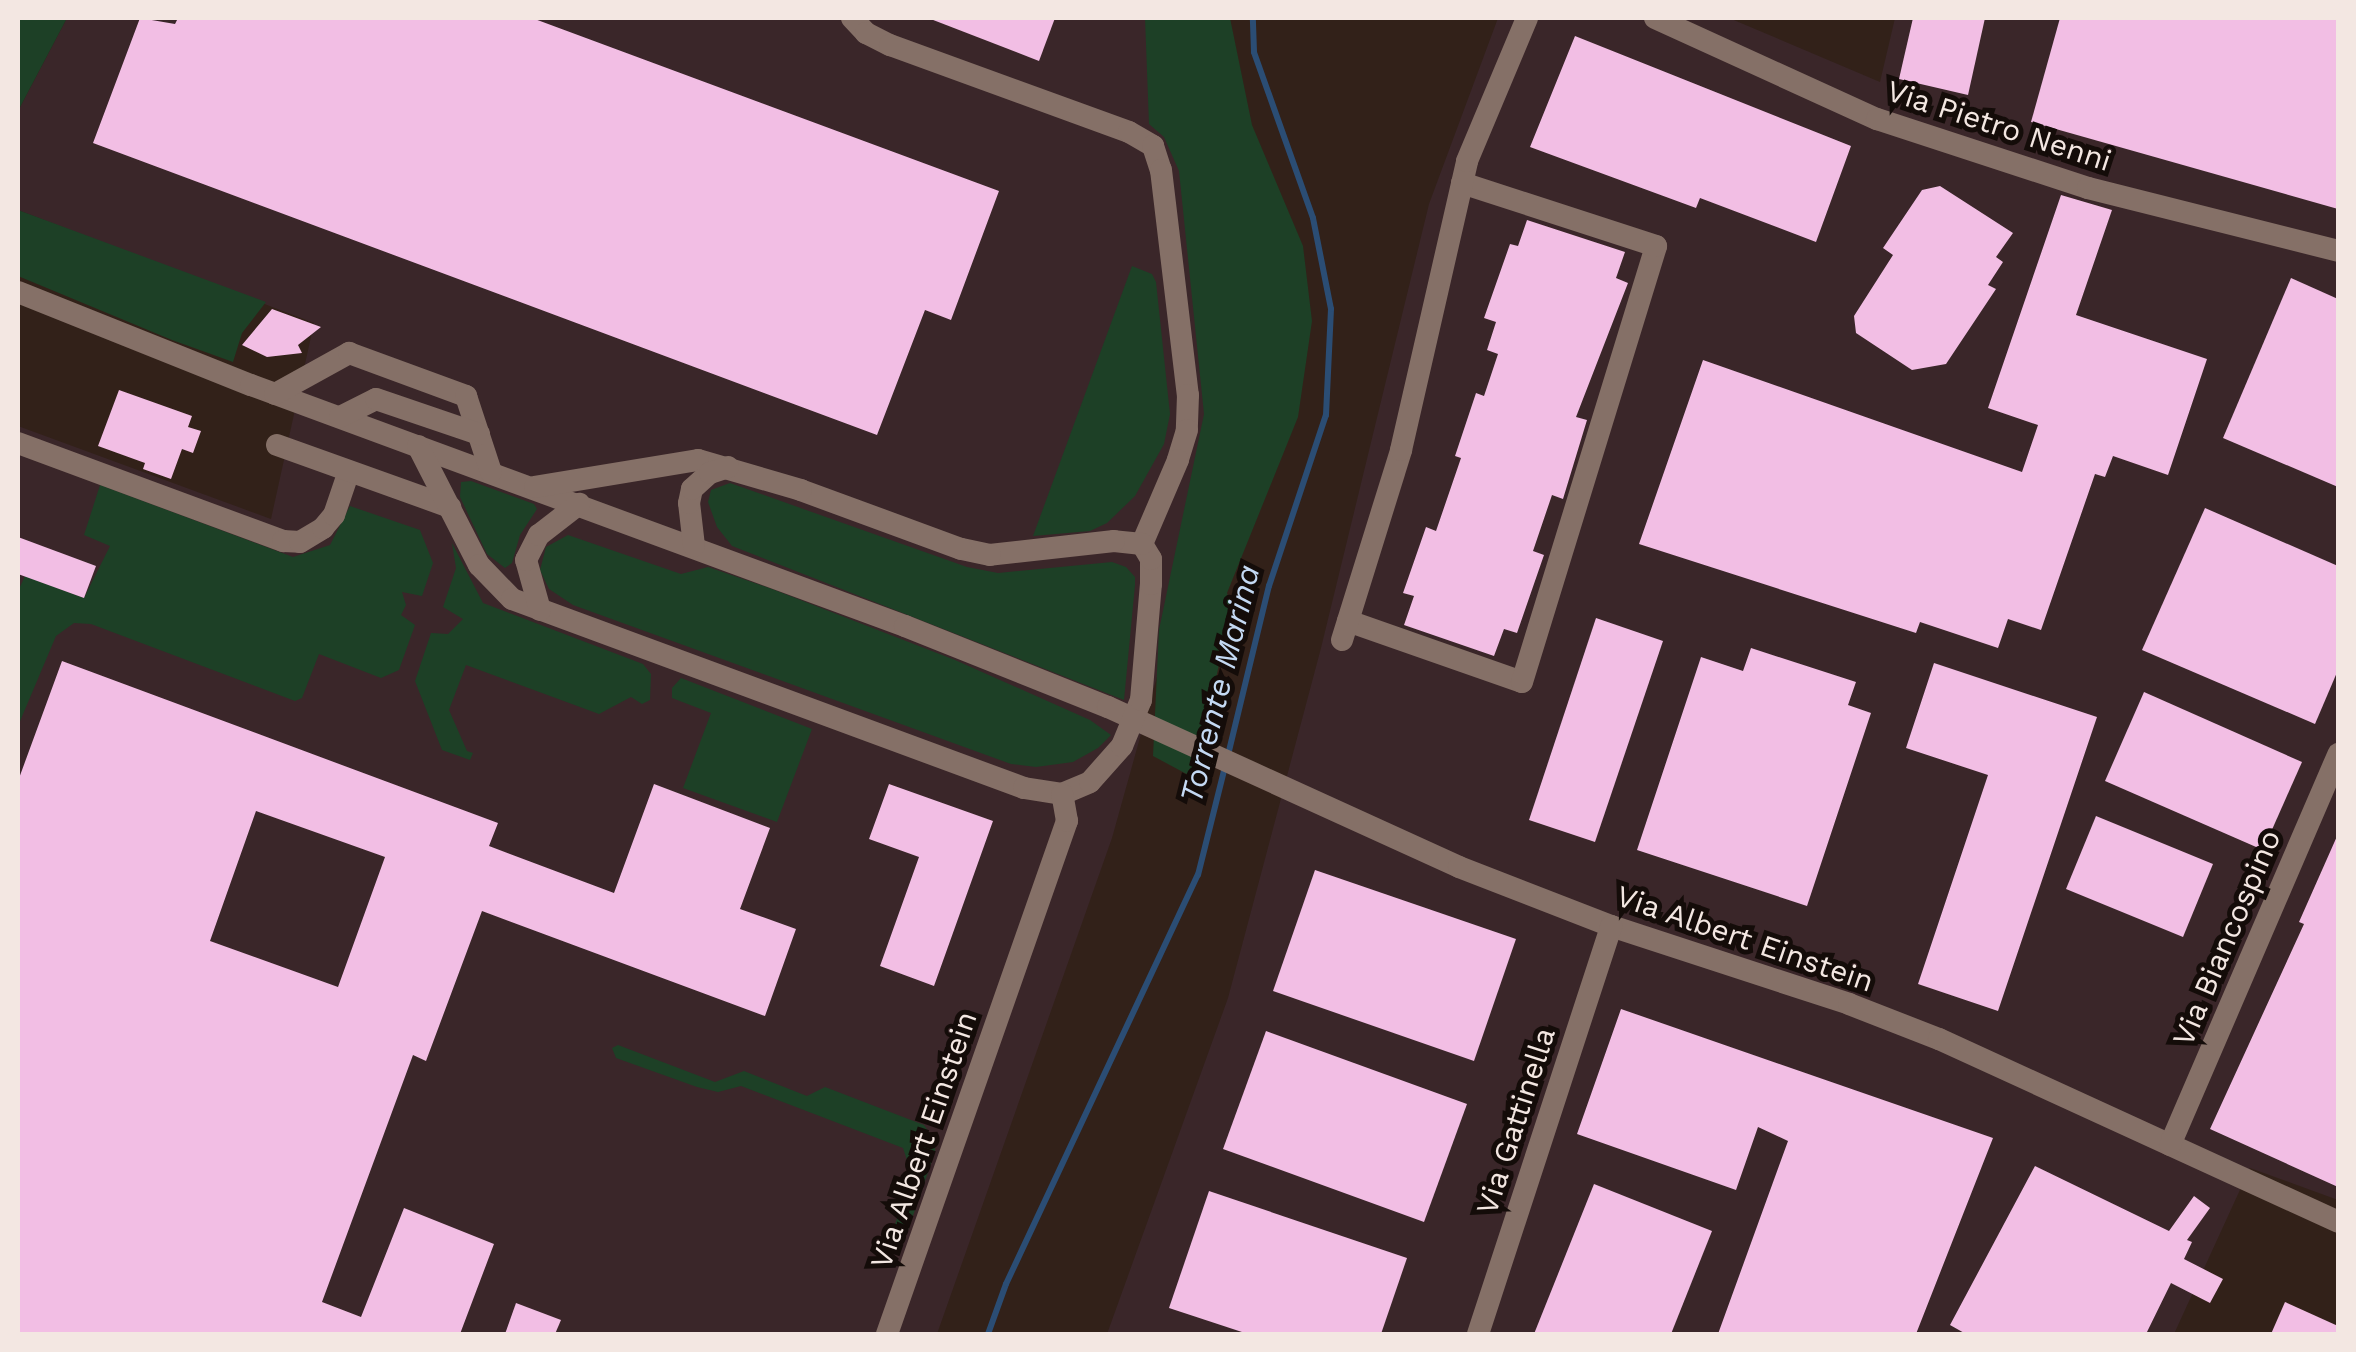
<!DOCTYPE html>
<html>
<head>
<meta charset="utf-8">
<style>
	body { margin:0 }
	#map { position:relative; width:2356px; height:1352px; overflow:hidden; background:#322119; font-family:"Work Sans",sans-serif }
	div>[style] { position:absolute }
	.industrial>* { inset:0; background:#3a2629 }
	.green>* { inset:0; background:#1d4026 }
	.stream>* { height:6px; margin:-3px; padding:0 3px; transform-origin:3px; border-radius:3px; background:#2b4d74 }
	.building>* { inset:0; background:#f2bee4 }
	.minor>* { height:22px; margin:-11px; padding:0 11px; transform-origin:11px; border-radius:11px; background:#857067 }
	span { translate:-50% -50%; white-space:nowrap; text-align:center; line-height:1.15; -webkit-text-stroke:10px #140c09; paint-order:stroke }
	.street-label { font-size:30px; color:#f3e7e2 }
	.water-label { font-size:32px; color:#c4d9f3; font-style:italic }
	.frame { position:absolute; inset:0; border:20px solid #f3e7e2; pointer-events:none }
</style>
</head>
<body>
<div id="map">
	<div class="industrial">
		<div style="clip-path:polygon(67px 18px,1161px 18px,1212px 395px,1172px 623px,1112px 838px,937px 1334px,18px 1334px,18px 426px,271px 519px,314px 323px,18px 210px,18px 111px)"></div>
		<div style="clip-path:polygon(1498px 18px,1729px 18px,1880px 82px,1895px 18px,2338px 18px,2338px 1200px,2250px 1168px,2174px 1334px,1107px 1334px,1228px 998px,1321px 648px,1429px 204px)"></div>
	</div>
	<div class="green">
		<div style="clip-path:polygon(18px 18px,67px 18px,18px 111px)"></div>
		<div style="clip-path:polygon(1145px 18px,1230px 18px,1252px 125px,1303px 246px,1312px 321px,1298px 417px,1227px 593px,1234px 613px,1228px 624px,1194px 778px,1153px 756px,1159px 630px,1204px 414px,1179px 171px,1164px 137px,1149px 124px)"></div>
		<div style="clip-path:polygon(18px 210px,266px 302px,242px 333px,233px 362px,172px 340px,18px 276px)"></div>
		<div style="clip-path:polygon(1132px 266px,1152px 274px,1156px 282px,1170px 414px,1164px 444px,1135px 496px,1107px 523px,1090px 531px,1033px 536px)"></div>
		<div style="clip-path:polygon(471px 481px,534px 504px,537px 509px,520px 535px,512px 563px,505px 568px,487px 554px,460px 497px,461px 482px)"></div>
		<div style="clip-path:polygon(730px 483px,967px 567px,998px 573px,1112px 562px,1126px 567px,1135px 577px,1135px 585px,1124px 700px,732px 546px,717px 527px,708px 502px,711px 490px)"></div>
		<div style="clip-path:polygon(100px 485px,293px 557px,330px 545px,350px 506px,420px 530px,433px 563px,422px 596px,402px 592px,406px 605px,401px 615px,415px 625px,399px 670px,381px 678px,319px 654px,302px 698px,295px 701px,91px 624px,74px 623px,56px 636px,18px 726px,18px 591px,25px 576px,84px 598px,110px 546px,84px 535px)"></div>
		<div style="clip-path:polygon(568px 535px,681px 574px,708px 567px,772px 589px,955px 660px,1090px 720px,1111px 735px,1098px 748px,1073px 762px,1036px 767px,1011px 764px,573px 605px,549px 589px,540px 570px,546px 547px)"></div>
		<div style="clip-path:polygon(452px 543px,483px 603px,643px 664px,651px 674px,650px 700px,642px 704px,631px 697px,599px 714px,466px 665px,449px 710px,467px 751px,473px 753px,470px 760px,442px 750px,415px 681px,431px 633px,448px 634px,463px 619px,443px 607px,456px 568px)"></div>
		<div style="clip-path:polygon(681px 678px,812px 729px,777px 822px,683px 788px,711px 713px,672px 698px,672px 688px)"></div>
		<div style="clip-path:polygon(618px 1045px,715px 1082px,744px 1071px,807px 1096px,825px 1087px,924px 1125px,935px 1141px,935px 1152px,908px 1230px,899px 1238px,892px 1233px,912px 1175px,903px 1148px,741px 1086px,718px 1092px,697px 1087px,616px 1058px,612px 1048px)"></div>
	</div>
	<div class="stream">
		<div style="left:1228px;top:755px;width:174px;rotate:-76.4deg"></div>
		<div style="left:1269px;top:586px;width:180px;rotate:-71.6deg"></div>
		<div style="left:1326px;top:415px;width:106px;rotate:-87.3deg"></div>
		<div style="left:1331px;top:309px;width:93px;rotate:-101.2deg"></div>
		<div style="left:1313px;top:218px;width:176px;rotate:-109.6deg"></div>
		<div style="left:1254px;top:52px;width:34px;rotate:-92deg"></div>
		<div style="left:988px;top:1334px;width:53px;rotate:-70.2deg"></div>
		<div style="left:1006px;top:1284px;width:452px;rotate:-64.9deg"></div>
		<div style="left:1198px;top:875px;width:111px;rotate:-76deg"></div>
	</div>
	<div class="building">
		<div style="clip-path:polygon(140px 18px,175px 24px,178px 18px,532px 18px,999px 191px,951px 320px,925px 310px,877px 435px,93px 143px)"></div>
		<div style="clip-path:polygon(928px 18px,1055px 18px,1039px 61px)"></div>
		<div style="clip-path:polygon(1913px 18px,1985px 18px,1968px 95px,1899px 79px)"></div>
		<div style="clip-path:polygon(2060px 18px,2338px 18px,2338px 209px,2031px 122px)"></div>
		<div style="clip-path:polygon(1575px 36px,1851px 146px,1816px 242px,1700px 198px,1696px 208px,1530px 147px)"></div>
		<div style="clip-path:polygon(1940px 186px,2013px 233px,1996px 257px,2003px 262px,1988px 285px,1996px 289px,1946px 364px,1912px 370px,1856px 333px,1854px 316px,1893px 255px,1883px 248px,1922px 190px)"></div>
		<div style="clip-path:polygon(2061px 195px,2112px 210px,2076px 315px,2207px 359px,2168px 475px,2113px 456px,2105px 477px,2095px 474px,2041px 630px,2008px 619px,1998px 648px,1920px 622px,1916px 633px,1639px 544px,1703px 360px,2022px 472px,2038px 425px,1988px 408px)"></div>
		<div style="clip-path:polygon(1527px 220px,1625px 252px,1616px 278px,1628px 283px,1576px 417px,1587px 420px,1563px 499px,1552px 495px,1533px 551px,1544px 555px,1517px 633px,1504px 629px,1494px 656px,1404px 625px,1414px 596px,1403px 593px,1426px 527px,1436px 531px,1461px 458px,1455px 456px,1476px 393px,1484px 396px,1498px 354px,1487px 350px,1496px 322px,1484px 318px,1510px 244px,1518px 246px)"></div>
		<div style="clip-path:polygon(2291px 278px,2338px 299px,2338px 487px,2223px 438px)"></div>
		<div style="clip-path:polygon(272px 309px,321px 327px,298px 345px,302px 353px,267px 357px,242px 345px)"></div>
		<div style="clip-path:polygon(119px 390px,192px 416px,188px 427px,201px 431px,193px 453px,182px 449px,171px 479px,143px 469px,145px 463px,98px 446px)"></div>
		<div style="clip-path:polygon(2205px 508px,2338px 566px,2338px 670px,2315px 724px,2142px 650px)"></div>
		<div style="clip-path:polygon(18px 537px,96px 566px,84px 598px,18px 574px)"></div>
		<div style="clip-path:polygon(1596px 618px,1663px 641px,1595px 842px,1529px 820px)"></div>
		<div style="clip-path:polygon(1751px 648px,1856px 682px,1848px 705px,1871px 713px,1807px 906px,1637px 850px,1701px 657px,1743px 671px)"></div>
		<div style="clip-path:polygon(evenodd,62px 661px,498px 823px,489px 846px,614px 893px,654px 784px,770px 828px,740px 909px,796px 929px,765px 1016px,482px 911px,426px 1061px,413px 1055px,322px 1302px,361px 1317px,404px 1208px,494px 1244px,460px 1334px,18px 1334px,18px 781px,62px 661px,256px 811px,385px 857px,338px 987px,210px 941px,256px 811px)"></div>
		<div style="clip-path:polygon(1934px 663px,2097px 717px,1998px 1011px,1918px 984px,1988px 775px,1906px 748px)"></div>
		<div style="clip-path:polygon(2144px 692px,2302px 762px,2263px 850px,2105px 781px)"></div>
		<div style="clip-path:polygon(889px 784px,993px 821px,934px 986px,880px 966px,919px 857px,869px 839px)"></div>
		<div style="clip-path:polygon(2096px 816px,2213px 864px,2183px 937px,2066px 889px)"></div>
		<div style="clip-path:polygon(2338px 834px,2338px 1187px,2210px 1129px,2304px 924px,2299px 922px)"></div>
		<div style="clip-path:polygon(1315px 870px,1516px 939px,1474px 1061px,1273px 991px)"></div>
		<div style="clip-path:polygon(1621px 1009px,1993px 1138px,1916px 1334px,1718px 1334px,1788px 1141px,1758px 1127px,1736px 1190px,1577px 1134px)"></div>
		<div style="clip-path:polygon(1266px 1031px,1467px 1104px,1424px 1222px,1223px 1149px)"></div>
		<div style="clip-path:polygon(2035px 1166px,2169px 1231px,2194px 1196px,2210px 1208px,2187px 1240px,2192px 1242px,2184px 1259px,2223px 1279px,2210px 1303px,2171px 1283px,2146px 1334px,1966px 1334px,1950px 1325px)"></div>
		<div style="clip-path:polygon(1594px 1184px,1712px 1231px,1671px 1334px,1534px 1334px)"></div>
		<div style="clip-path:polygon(1209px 1191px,1407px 1258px,1381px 1334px,1248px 1334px,1169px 1308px)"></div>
		<div style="clip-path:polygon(2285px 1302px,2338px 1326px,2338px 1334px,2271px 1334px)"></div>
		<div style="clip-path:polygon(516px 1303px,561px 1320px,555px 1334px,505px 1334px)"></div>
	</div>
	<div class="minor">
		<div style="left:852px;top:18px;width:21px;rotate:47deg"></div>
		<div style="left:866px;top:33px;width:27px;rotate:27deg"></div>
		<div style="left:890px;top:45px;width:254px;rotate:20deg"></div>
		<div style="left:1129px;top:132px;width:28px;rotate:30deg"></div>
		<div style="left:1153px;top:146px;width:25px;rotate:72deg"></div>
		<div style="left:1161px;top:170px;width:227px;rotate:83.2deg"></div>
		<div style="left:1188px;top:395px;width:35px;rotate:92deg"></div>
		<div style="left:1187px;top:430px;width:31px;rotate:107deg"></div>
		<div style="left:1178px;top:460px;width:91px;rotate:113.2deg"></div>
		<div style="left:1655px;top:18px;width:244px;rotate:24.5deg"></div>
		<div style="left:1877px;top:119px;width:222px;rotate:18.1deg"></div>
		<div style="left:2088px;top:188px;width:258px;rotate:14.1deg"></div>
		<div style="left:18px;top:292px;width:251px;rotate:21.8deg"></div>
		<div style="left:251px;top:385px;width:697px;rotate:20.23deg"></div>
		<div style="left:905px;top:626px;width:219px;rotate:21.8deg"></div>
		<div style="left:1108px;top:707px;width:386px;rotate:24.5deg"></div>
		<div style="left:1459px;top:867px;width:163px;rotate:21.2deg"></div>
		<div style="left:1611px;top:926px;width:250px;rotate:18.1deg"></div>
		<div style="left:1849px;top:1004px;width:97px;rotate:21.3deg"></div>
		<div style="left:1939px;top:1039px;width:439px;rotate:24.6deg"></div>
		<div style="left:275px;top:394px;width:85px;rotate:-29deg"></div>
		<div style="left:349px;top:353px;width:125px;rotate:20.2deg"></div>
		<div style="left:466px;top:396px;width:80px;rotate:71.8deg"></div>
		<div style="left:340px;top:417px;width:40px;rotate:-26.6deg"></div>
		<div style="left:376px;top:399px;width:109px;rotate:18.8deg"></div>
		<div style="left:18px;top:443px;width:283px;rotate:20.3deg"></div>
		<div style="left:283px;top:541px;width:17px;rotate:3deg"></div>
		<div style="left:300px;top:542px;width:27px;rotate:-31deg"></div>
		<div style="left:323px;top:528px;width:17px;rotate:-50deg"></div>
		<div style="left:334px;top:515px;width:46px;rotate:-71.2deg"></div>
		<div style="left:277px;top:445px;width:184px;rotate:19.7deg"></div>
		<div style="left:418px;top:446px;width:134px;rotate:62.9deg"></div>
		<div style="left:479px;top:565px;width:47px;rotate:45.9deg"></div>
		<div style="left:512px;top:599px;width:546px;rotate:20.26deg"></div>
		<div style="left:1024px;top:788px;width:38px;rotate:9deg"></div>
		<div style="left:1062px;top:794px;width:30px;rotate:-23deg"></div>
		<div style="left:1090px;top:782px;width:48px;rotate:-48.4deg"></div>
		<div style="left:1122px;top:746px;width:50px;rotate:-67.6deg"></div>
		<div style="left:1141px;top:700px;width:116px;rotate:-85.1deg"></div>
		<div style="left:1151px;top:584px;width:25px;rotate:-90deg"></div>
		<div style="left:1151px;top:559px;width:17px;rotate:-121deg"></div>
		<div style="left:1142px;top:544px;width:28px;rotate:-174deg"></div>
		<div style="left:1114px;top:541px;width:125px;rotate:173.6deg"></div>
		<div style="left:990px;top:555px;width:30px;rotate:-168deg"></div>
		<div style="left:961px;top:549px;width:171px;rotate:-159.8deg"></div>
		<div style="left:801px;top:490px;width:107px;rotate:-163.8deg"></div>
		<div style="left:698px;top:460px;width:165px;rotate:170.6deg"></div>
		<div style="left:694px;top:546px;width:43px;rotate:-96.6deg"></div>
		<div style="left:689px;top:503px;width:14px;rotate:-78deg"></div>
		<div style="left:692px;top:489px;width:24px;rotate:-42deg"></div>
		<div style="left:710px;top:473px;width:19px;rotate:-18deg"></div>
		<div style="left:540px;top:610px;width:52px;rotate:-105.6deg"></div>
		<div style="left:526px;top:560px;width:28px;rotate:-63deg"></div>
		<div style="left:539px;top:535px;width:51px;rotate:-37.8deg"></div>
		<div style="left:1348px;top:621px;width:184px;rotate:19.3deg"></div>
		<div style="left:1522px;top:682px;width:456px;rotate:-72.9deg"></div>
		<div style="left:1656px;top:246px;width:204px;rotate:-162deg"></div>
		<div style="left:1342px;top:640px;width:199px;rotate:-72.7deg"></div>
		<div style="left:1401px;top:450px;width:296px;rotate:-77.1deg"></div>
		<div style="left:1467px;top:161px;width:155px;rotate:-67.2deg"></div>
		<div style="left:2170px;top:1145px;width:426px;rotate:-66.7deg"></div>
		<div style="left:887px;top:1334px;width:544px;rotate:-70.67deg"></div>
		<div style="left:1067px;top:821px;width:27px;rotate:-100deg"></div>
		<div style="left:1478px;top:1334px;width:429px;rotate:-71.9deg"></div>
	</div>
	<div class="street-label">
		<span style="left:1999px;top:126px;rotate:18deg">Via Pietro Nenni</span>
		<span style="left:2227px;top:938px;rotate:-67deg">Via Biancospino</span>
		<span style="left:1745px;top:939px;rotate:19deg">Via Albert Einstein</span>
		<span style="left:1516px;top:1121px;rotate:-72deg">Via Gattinella</span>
		<span style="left:924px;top:1140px;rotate:-71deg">Via Albert Einstein</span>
	</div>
	<div class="water-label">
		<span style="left:1220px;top:684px;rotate:-76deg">Torrente Marina</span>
	</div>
	<div class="frame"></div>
</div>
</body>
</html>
